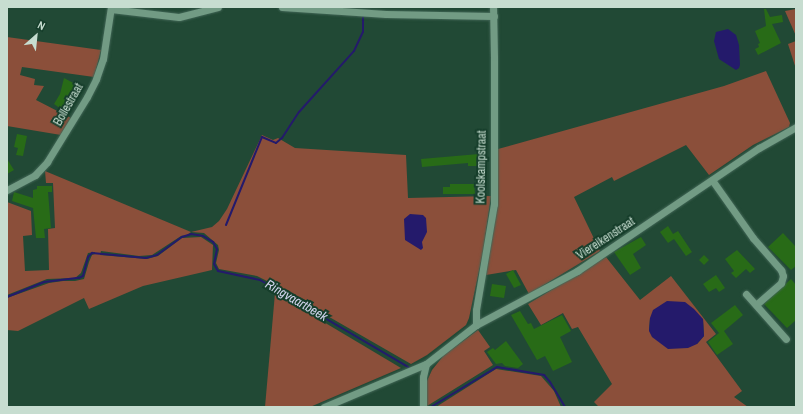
<!DOCTYPE html>
<html>
<head>
<meta charset="utf-8">
<style>
	body { margin:0 }
	#map { position:relative; width:803px; height:414px; overflow:hidden; background:#214935; font-family:"Archivo Narrow",sans-serif }
	div>[style] { position:absolute }
	.green>* { inset:0; background:#8b4f3a }
	.water>* { inset:0; background:#241a6b }
	.stream>* { height:2px; margin:-1px; padding:0 1px; transform-origin:1px; border-radius:1px; background:#241a6b }
	.building>* { inset:0; background:#286b17 }
	.roads { filter:drop-shadow(0 0 1px #426656) drop-shadow(0 0 1px #426656) }
	.minor>* { height:7px; margin:-3.5px; padding:0 3.5px; transform-origin:3.5px; border-radius:3.5px; background:#729b84 }
	span { translate:-50% -50%; white-space:nowrap; text-align:center; line-height:1.15; -webkit-text-stroke:4px #163e2b; paint-order:stroke }
	.street-label { font-size:12px; color:#c7ddd0 }
	.water-label { font-size:13px; color:#d1d4ec; font-style:italic }
	.frame { position:absolute; inset:0; border:8px solid #c7ddd0; pointer-events:none }
	.north { position:absolute; left:16px; top:16px; width:40px; height:40px; -webkit-text-stroke:3px #163e2b; paint-order:stroke; rotate:27deg; font-size:11px; font-weight:700; line-height:16px; text-align:center; color:#c7ddd0 }
	.north::after { content:''; display:block; margin:auto; width:14px; height:18px; background:#c7ddd0; clip-path:polygon(50% 0,100% 100%,50% 72%,0 100%) }
</style>
</head>
<body>
<div id="map">
	<div class="green">
		<div style="clip-path:polygon(796px 9px,796px 36px,785px 11px)"></div>
		<div style="clip-path:polygon(7px 37px,101px 50px,94px 77px,22px 67px,20px 75px,35px 79px,34px 85px,44px 86px,36px 100px,71px 118px,61px 135px,7px 126px)"></div>
		<div style="clip-path:polygon(796px 41px,796px 69px,788px 44px)"></div>
		<div style="clip-path:polygon(766px 71px,790px 123px,789px 127px,753px 145px,709px 175px,686px 145px,614px 181px,612px 177px,574px 197px,600px 251px,529px 294px,516px 270px,486px 275px,495px 221px,498px 149px,724px 86px)"></div>
		<div style="clip-path:polygon(262px 135px,273px 140px,278px 138px,295px 148px,406px 155px,408px 198px,491px 196px,483px 252px,469px 318px,466px 325px,427px 355px,411px 364px,265px 280px,257px 276px,219px 269px,216px 263px,219px 250px,218px 245px,204px 233px,191px 232px,187px 235px,181px 236px,152px 255px,139px 256px,101px 251px,100px 255px,147px 259px,158px 256px,182px 238px,201px 237px,213px 245px,212px 270px,143px 286px,89px 309px,84px 298px,18px 331px,7px 330px,7px 298px,49px 283px,63px 281px,75px 281px,84px 279px,89px 262px,92px 255px,95px 254px,95px 252px,88px 253px,81px 273px,75px 278px,47px 279px,7px 295px,7px 202px,31px 211px,32px 235px,23px 236px,25px 271px,49px 270px,48px 229px,55px 228px,53px 183px,46px 183px,45px 171px,191px 232px,212px 227px,219px 221px,227px 209px)"></div>
		<div style="clip-path:polygon(evenodd,606px 257px,640px 300px,671px 276px,716px 334px,706px 342px,742px 391px,734px 397px,748px 407px,599px 407px,594px 402px,612px 384px,578px 327px,572px 329px,563px 313px,541px 325px,528px 304px,606px 257px,650px 318px,703px 319px,704px 336px,697px 344px,649px 331px,650px 318px)"></div>
		<div style="clip-path:polygon(275px 293px,401px 368px,310px 407px,265px 407px)"></div>
		<div style="clip-path:polygon(478px 330px,490px 347px,484px 351px,493px 365px,427px 406px,427px 381px,432px 370px,444px 355px)"></div>
		<div style="clip-path:polygon(496px 369px,541px 376px,554px 391px,561px 407px,436px 407px)"></div>
	</div>
	<div class="water">
		<div style="clip-path:polygon(728px 29px,736px 35px,739px 45px,740px 65px,739px 68px,736px 70px,719px 59px,714px 41px,716px 32px)"></div>
		<div style="clip-path:polygon(410px 214px,423px 215px,426px 218px,427px 232px,422px 242px,423px 248px,421px 250px,405px 240px,404px 219px)"></div>
		<div style="clip-path:polygon(667px 301px,685px 302px,694px 309px,703px 319px,704px 336px,697px 344px,688px 348px,668px 349px,652px 337px,649px 331px,650px 318px,653px 310px)"></div>
	</div>
	<div class="stream">
		<div style="left:226px;top:225px;width:95px;rotate:-67.8deg"></div>
		<div style="left:262px;top:137px;width:15px;rotate:23deg"></div>
		<div style="left:276px;top:143px;width:8px;rotate:-40deg"></div>
		<div style="left:282px;top:138px;width:31px;rotate:-57deg"></div>
		<div style="left:299px;top:112px;width:82px;rotate:-48deg"></div>
		<div style="left:354px;top:51px;width:21px;rotate:-65deg"></div>
		<div style="left:363px;top:32px;width:18px;rotate:-90deg"></div>
		<div style="left:7px;top:297px;width:40px;rotate:-22deg"></div>
		<div style="left:44px;top:282px;width:35px;rotate:-7deg"></div>
		<div style="left:79px;top:278px;width:4px;rotate:-27deg"></div>
		<div style="left:83px;top:276px;width:20px;rotate:-75deg"></div>
		<div style="left:88px;top:257px;width:6px;rotate:-45deg"></div>
		<div style="left:92px;top:253px;width:54px;rotate:5.3deg"></div>
		<div style="left:146px;top:258px;width:11px;rotate:-15deg"></div>
		<div style="left:157px;top:255px;width:31px;rotate:-36deg"></div>
		<div style="left:182px;top:237px;width:9px;rotate:-18deg"></div>
		<div style="left:191px;top:234px;width:12px;rotate:9deg"></div>
		<div style="left:203px;top:236px;width:12px;rotate:31deg"></div>
		<div style="left:213px;top:242px;width:8px;rotate:60deg"></div>
		<div style="left:217px;top:249px;width:15px;rotate:101deg"></div>
		<div style="left:214px;top:264px;width:8px;rotate:60deg"></div>
		<div style="left:218px;top:271px;width:43px;rotate:12.1deg"></div>
		<div style="left:260px;top:280px;width:174px;rotate:30.4deg"></div>
		<div style="left:431px;top:407px;width:77px;rotate:-31.2deg"></div>
		<div style="left:497px;top:367px;width:48px;rotate:9.7deg"></div>
		<div style="left:544px;top:375px;width:9px;rotate:49deg"></div>
		<div style="left:550px;top:382px;width:29px;rotate:59deg"></div>
	</div>
	<div class="building">
		<div style="clip-path:polygon(764px 9px,766px 9px,770px 17px,782px 15px,783px 22px,772px 24px,781px 43px,758px 55px,755px 49px,759px 47px,758px 44px,760px 43px,755px 31px,766px 26px)"></div>
		<div style="clip-path:polygon(64px 78px,77px 85px,61px 109px,54px 104px,60px 94px)"></div>
		<div style="clip-path:polygon(17px 134px,27px 136px,23px 156px,16px 155px,18px 148px,14px 147px)"></div>
		<div style="clip-path:polygon(479px 154px,479px 166px,468px 166px,468px 163px,422px 167px,421px 159px)"></div>
		<div style="clip-path:polygon(7px 159px,14px 170px,7px 174px)"></div>
		<div style="clip-path:polygon(450px 184px,474px 184px,475px 194px,443px 194px,443px 187px,450px 187px)"></div>
		<div style="clip-path:polygon(37px 186px,52px 186px,52px 192px,48px 192px,51px 228px,44px 229px,45px 238px,36px 238px,33px 208px,12px 201px,14px 192px,33px 198px,33px 190px,37px 189px)"></div>
		<div style="clip-path:polygon(668px 226px,673px 234px,678px 231px,692px 252px,686px 256px,674px 239px,668px 243px,660px 232px)"></div>
		<div style="clip-path:polygon(783px 233px,796px 247px,796px 266px,791px 270px,768px 247px)"></div>
		<div style="clip-path:polygon(641px 237px,646px 245px,633px 254px,641px 268px,630px 275px,614px 252px)"></div>
		<div style="clip-path:polygon(737px 250px,755px 269px,750px 273px,746px 269px,736px 278px,731px 273px,734px 271px,725px 259px)"></div>
		<div style="clip-path:polygon(704px 255px,709px 260px,704px 265px,699px 260px)"></div>
		<div style="clip-path:polygon(513px 270px,521px 285px,514px 288px,506px 274px)"></div>
		<div style="clip-path:polygon(716px 275px,725px 288px,719px 292px,716px 288px,709px 292px,703px 284px)"></div>
		<div style="clip-path:polygon(791px 279px,796px 285px,796px 320px,787px 328px,764px 304px)"></div>
		<div style="clip-path:polygon(492px 284px,506px 286px,504px 298px,490px 296px)"></div>
		<div style="clip-path:polygon(735px 305px,743px 315px,724px 331px,733px 344px,717px 355px,708px 342px,719px 333px,711px 323px)"></div>
		<div style="clip-path:polygon(520px 311px,528px 324px,531px 323px,534px 329px,562px 315px,571px 331px,560px 337px,572px 362px,553px 371px,545px 356px,537px 360px,511px 315px)"></div>
		<div style="clip-path:polygon(506px 341px,523px 364px,518px 368px,505px 366px,502px 363px,496px 364px,487px 352px,493px 348px,495px 350px)"></div>
	</div>
	<div class="roads">
		<div class="minor">
			<div style="left:282px;top:7px;width:104px;rotate:3.9deg"></div>
			<div style="left:386px;top:14px;width:108px;rotate:1.1deg"></div>
			<div style="left:111px;top:9px;width:68px;rotate:6.7deg"></div>
			<div style="left:179px;top:17px;width:40px;rotate:-14.4deg"></div>
			<div style="left:712px;top:180px;width:71px;rotate:54.7deg"></div>
			<div style="left:753px;top:238px;width:43px;rotate:48.8deg"></div>
			<div style="left:781px;top:270px;width:6px;rotate:72deg"></div>
			<div style="left:783px;top:276px;width:7px;rotate:106deg"></div>
			<div style="left:781px;top:283px;width:33px;rotate:139deg"></div>
			<div style="left:7px;top:190px;width:32px;rotate:-28deg"></div>
			<div style="left:35px;top:175px;width:18px;rotate:-47deg"></div>
			<div style="left:47px;top:162px;width:76px;rotate:-58.4deg"></div>
			<div style="left:87px;top:97px;width:20px;rotate:-63deg"></div>
			<div style="left:96px;top:79px;width:21px;rotate:-71deg"></div>
			<div style="left:103px;top:59px;width:53px;rotate:-81.3deg"></div>
			<div style="left:746px;top:294px;width:60px;rotate:48.4deg"></div>
			<div style="left:476px;top:325px;width:15px;rotate:-90deg"></div>
			<div style="left:476px;top:310px;width:108px;rotate:-80.4deg"></div>
			<div style="left:494px;top:204px;width:147px;rotate:-90deg"></div>
			<div style="left:494px;top:57px;width:50px;rotate:-91.1deg"></div>
			<div style="left:324px;top:407px;width:111px;rotate:-22.9deg"></div>
			<div style="left:426px;top:364px;width:63px;rotate:-38deg"></div>
			<div style="left:476px;top:325px;width:115px;rotate:-28.1deg"></div>
			<div style="left:577px;top:271px;width:220px;rotate:-34.1deg"></div>
			<div style="left:759px;top:148px;width:43px;rotate:-29.6deg"></div>
			<div style="left:423px;top:407px;width:30px;rotate:-90deg"></div>
			<div style="left:423px;top:377px;width:13px;rotate:-77deg"></div>
		</div>
	</div>
	<div class="street-label">
		<span style="left:69px;top:105px;rotate:-60deg">Bollestraat</span>
		<span style="left:482px;top:167px;rotate:-89deg">Koolskampstraat</span>
		<span style="left:606px;top:239px;rotate:-33deg">Viereikenstraat</span>
	</div>
	<div class="water-label">
		<span style="left:296px;top:301px;rotate:30deg">Ringvaartbeek</span>
	</div>
	<div class="frame"></div>
	<div class="north">N</div>
</div>
</body>
</html>
